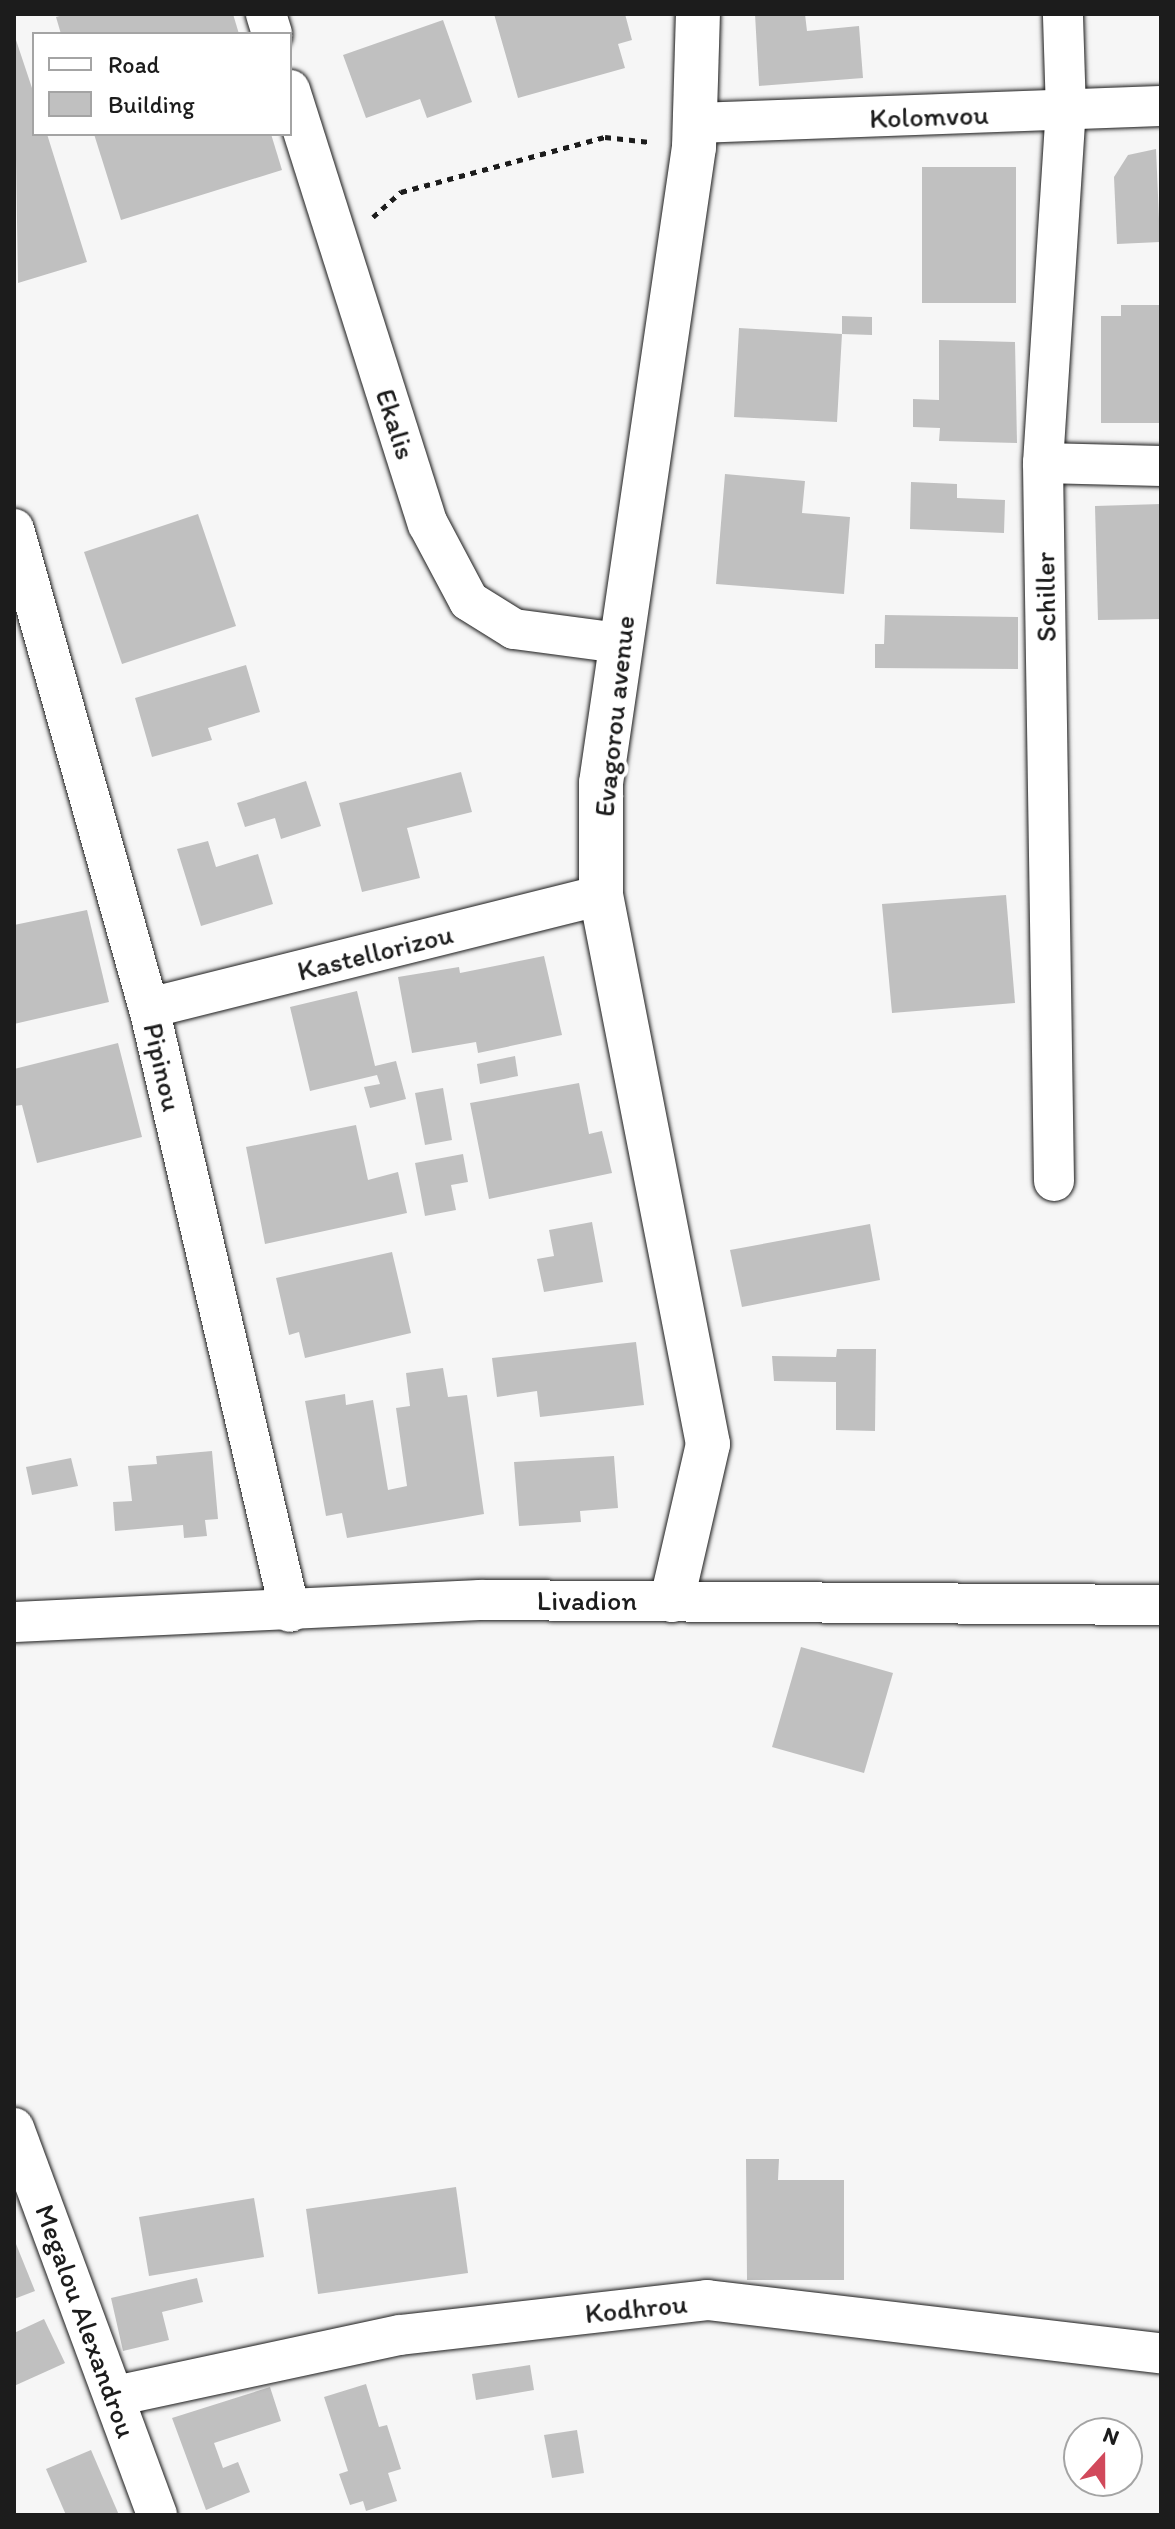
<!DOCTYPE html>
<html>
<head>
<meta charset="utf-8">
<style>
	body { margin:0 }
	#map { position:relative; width:1175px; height:2529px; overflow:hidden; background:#f6f6f6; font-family:Itim,sans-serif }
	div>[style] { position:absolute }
	.building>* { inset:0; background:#c0c0c0 }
	.path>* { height:5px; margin-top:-2.5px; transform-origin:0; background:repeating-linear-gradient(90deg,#1c1c1c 0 6px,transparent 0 12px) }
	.roads { filter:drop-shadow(0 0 2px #1c1c1c) drop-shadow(0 0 2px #1c1c1c) }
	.minor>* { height:40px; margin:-20px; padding:0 20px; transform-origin:20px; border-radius:20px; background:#fff }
	.tertiary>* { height:44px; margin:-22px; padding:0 22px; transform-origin:22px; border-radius:22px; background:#fff }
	span { translate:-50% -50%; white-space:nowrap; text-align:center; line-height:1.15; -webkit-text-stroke:8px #fff; paint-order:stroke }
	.street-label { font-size:28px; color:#1c1c1c }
	.frame { position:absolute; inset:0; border:16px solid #1c1c1c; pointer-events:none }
	.legend { position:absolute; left:32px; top:32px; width:260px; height:104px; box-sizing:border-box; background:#fff; border:2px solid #a4a4a4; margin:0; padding:10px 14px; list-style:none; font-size:24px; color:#1c1c1c }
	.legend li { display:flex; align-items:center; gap:16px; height:40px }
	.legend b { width:40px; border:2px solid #a4a4a4 }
	.north { position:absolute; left:1063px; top:2417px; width:80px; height:80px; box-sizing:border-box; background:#fff; border:2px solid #a4a4a4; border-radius:50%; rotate:21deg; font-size:22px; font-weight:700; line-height:32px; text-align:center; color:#1c1c1c }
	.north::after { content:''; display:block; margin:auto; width:28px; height:36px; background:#d1495b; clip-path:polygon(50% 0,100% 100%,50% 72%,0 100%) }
</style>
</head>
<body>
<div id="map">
	<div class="building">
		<div style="clip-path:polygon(67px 14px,233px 14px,239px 34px,61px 34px,56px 17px)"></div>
		<div style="clip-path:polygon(494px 14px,625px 14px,632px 40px,618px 44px,625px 68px,518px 98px)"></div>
		<div style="clip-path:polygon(755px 14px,805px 14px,807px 31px,859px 26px,863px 78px,759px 86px)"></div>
		<div style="clip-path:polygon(443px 20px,472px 102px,427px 118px,420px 99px,366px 118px,343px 55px)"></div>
		<div style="clip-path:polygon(14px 34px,34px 94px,34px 134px,47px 134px,87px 262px,18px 283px)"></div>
		<div style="clip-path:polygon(94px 134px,271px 134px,282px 170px,121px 220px)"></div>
		<div style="clip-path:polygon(1156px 149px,1160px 242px,1117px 244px,1114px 177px,1128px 155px)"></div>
		<div style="clip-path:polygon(922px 167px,1016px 167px,1016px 303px,922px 303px)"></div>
		<div style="clip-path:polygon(1121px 305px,1161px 305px,1161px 423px,1101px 423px,1101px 316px,1121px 316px)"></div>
		<div style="clip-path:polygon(842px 316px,872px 317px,872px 335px,842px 334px,837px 422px,734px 417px,739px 328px,842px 334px)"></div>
		<div style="clip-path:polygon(939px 340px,1015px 342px,1017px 443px,939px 441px,940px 428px,913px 427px,913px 399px,939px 400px)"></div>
		<div style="clip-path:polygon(725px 474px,805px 481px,802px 513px,850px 517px,844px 594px,716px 584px)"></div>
		<div style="clip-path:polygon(911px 482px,957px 484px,957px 498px,1005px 500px,1004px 533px,910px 529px)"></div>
		<div style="clip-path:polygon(1161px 504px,1161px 619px,1098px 620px,1095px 506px)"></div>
		<div style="clip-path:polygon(198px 514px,236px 626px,122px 664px,84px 552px)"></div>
		<div style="clip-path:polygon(885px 615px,1018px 617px,1018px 669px,875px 668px,875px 644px,884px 644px)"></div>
		<div style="clip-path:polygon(246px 665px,260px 712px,208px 728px,212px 740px,152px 757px,135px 698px)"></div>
		<div style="clip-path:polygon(461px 772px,472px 812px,407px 828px,420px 878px,362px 892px,339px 803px)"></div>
		<div style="clip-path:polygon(306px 781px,321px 826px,281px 839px,275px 818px,245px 827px,237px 803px)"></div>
		<div style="clip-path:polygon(208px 841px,216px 867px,258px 854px,273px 904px,201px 926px,177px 849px)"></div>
		<div style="clip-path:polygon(1006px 895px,1015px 1003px,892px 1013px,882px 904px)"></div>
		<div style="clip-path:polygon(87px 910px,109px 1002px,14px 1024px,14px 925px)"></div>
		<div style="clip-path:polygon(544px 956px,562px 1035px,478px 1053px,476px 1042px,412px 1053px,398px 977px,459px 967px,460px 973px)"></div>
		<div style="clip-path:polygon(357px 991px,375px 1066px,396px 1061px,406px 1099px,370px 1108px,364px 1087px,380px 1084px,377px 1075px,310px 1091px,290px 1007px)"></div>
		<div style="clip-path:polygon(118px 1043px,142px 1137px,37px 1163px,22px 1105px,14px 1106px,14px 1069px)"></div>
		<div style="clip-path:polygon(515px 1056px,518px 1076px,480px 1084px,477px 1064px)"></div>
		<div style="clip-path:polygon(579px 1083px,589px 1134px,602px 1131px,612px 1173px,489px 1199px,470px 1103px)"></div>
		<div style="clip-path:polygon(443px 1088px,452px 1140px,425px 1145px,415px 1093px)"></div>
		<div style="clip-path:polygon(356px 1125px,368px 1180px,398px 1172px,407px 1213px,265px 1244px,246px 1147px)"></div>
		<div style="clip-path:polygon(463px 1154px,468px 1182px,451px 1185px,456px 1210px,425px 1216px,415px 1163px)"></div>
		<div style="clip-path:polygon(592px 1222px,603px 1282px,544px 1292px,537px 1259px,554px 1256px,549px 1230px)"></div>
		<div style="clip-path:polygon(870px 1224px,880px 1280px,742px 1307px,730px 1250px)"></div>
		<div style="clip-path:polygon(392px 1252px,411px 1333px,305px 1358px,299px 1332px,289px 1335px,276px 1278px)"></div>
		<div style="clip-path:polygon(636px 1342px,644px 1405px,540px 1417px,537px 1391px,497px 1397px,492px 1358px)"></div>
		<div style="clip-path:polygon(837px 1349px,876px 1349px,875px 1431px,836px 1430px,836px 1382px,774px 1381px,772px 1356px,836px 1357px)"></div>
		<div style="clip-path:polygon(443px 1368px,448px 1397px,467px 1395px,484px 1514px,347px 1538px,342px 1513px,326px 1516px,305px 1401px,345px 1394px,346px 1405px,373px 1400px,388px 1490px,407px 1486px,396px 1408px,410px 1406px,406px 1373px)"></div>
		<div style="clip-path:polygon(212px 1451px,218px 1519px,205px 1520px,207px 1536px,184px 1538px,183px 1525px,115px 1531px,113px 1502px,132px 1501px,128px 1466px,157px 1464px,156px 1456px)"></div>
		<div style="clip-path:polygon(614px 1456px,618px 1508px,580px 1511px,581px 1522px,519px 1526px,514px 1462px)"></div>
		<div style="clip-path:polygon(71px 1458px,78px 1486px,32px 1495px,26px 1467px)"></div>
		<div style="clip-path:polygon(801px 1647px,893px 1673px,864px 1773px,772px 1747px)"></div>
		<div style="clip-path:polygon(746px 2159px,779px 2159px,778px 2180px,844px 2180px,844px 2280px,747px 2280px)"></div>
		<div style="clip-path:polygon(456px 2187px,468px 2273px,318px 2294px,306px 2209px)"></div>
		<div style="clip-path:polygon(254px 2198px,264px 2257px,149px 2276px,139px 2217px)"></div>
		<div style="clip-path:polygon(14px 2239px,35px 2291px,14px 2299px)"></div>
		<div style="clip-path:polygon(197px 2278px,203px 2302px,162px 2312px,169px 2340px,123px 2351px,111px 2298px)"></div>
		<div style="clip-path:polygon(44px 2319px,65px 2363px,14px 2386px,14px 2333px)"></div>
		<div style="clip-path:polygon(530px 2365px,534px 2390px,476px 2400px,472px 2374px)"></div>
		<div style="clip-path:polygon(366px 2384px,379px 2427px,387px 2425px,401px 2469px,388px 2473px,397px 2501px,366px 2511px,363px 2501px,350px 2505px,339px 2474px,348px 2471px,324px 2397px)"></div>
		<div style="clip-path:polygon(270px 2387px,281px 2421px,214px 2443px,223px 2468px,238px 2462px,250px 2492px,206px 2510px,172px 2418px)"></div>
		<div style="clip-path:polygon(577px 2430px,584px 2473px,552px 2478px,544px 2435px)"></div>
		<div style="clip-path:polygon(91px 2450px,119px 2515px,66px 2515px,46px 2469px)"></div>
	</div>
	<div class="path">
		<div style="left:373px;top:217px;width:38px;rotate:-42deg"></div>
		<div style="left:401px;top:192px;width:211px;rotate:-15.1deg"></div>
		<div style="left:605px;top:137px;width:45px;rotate:6.3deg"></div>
	</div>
	<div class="roads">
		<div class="minor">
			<div style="left:266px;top:14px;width:21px;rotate:73deg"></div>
			<div style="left:290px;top:90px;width:455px;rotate:72.4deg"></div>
			<div style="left:428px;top:524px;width:87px;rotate:62deg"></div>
			<div style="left:469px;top:601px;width:53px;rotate:31.9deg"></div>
			<div style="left:514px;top:629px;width:106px;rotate:7.6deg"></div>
			<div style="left:696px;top:123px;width:465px;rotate:-2.1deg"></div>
			<div style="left:1043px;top:463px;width:118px;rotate:1.5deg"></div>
			<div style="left:14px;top:529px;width:498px;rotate:74.3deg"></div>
			<div style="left:149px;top:1008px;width:620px;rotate:76.86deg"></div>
			<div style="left:149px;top:1008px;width:466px;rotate:-14deg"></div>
			<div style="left:1054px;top:1181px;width:718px;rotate:-90.88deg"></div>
			<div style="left:1043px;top:463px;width:352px;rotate:-86.3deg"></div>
			<div style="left:1066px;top:112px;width:98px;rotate:-91.8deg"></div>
			<div style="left:14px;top:1622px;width:467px;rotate:-2.7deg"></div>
			<div style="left:480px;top:1600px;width:681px;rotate:0.42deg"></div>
			<div style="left:14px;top:2128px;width:413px;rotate:69.7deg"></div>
			<div style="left:115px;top:2396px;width:291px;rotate:-12.1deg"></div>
			<div style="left:400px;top:2335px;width:309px;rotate:-6.5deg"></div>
			<div style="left:707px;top:2300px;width:457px;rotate:6.7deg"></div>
		</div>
		<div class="tertiary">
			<div style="left:672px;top:1600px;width:160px;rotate:-77deg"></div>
			<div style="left:708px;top:1444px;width:559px;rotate:-101.03deg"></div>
			<div style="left:601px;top:895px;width:112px;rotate:-90deg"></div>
			<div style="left:601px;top:783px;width:643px;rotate:-81.68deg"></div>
			<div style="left:694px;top:147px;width:133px;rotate:-88.3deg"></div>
		</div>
	</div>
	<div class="street-label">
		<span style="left:929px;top:116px;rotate:-2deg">Kolomvou</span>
		<span style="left:396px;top:424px;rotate:72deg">Ekalis</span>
		<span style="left:1045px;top:597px;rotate:-91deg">Schiller</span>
		<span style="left:614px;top:716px;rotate:-84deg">Evagorou avenue</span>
		<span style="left:375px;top:952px;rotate:-14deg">Kastellorizou</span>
		<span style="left:163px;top:1067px;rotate:77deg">Pipinou</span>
		<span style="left:587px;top:1600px">Livadion</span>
		<span style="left:636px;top:2308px;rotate:-6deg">Kodhrou</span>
		<span style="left:86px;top:2321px;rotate:70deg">Megalou Alexandrou</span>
	</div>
	<div class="frame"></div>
	<ul class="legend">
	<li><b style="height:10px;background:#fff"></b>Road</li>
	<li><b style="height:22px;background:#c0c0c0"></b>Building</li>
	</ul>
	<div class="north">N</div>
</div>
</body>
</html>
